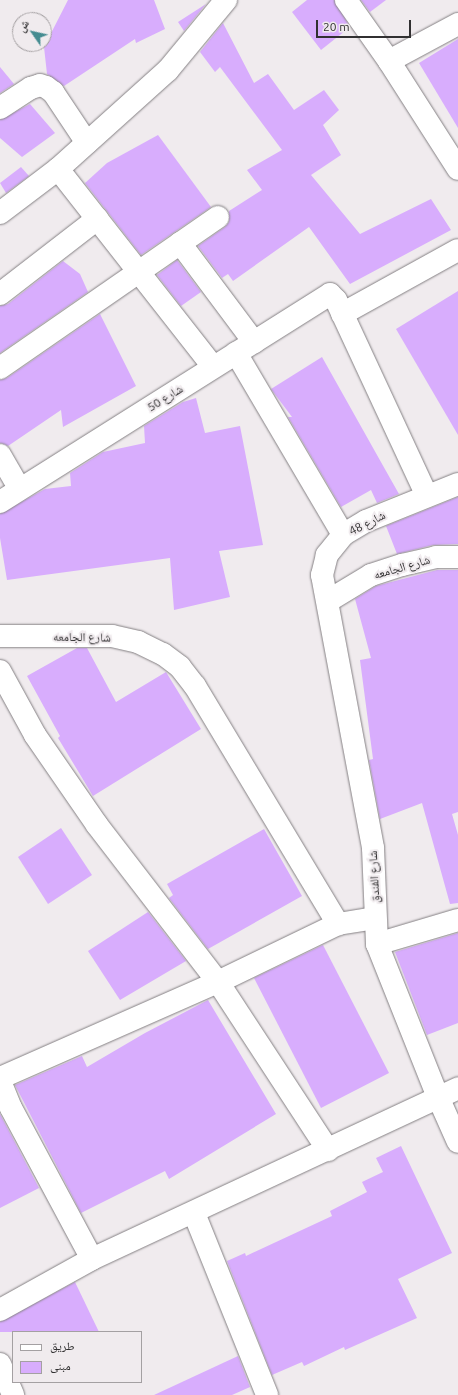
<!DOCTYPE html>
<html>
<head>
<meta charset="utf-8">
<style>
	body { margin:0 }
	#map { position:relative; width:458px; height:1395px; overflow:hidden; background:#f0ebee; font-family:Ubuntu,"Noto Naskh Arabic",sans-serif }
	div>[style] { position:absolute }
	.building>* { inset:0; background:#d8adfd }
	.roads { filter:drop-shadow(0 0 1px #848083) drop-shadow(0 0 1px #848083) }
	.minor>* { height:22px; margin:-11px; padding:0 11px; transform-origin:11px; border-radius:11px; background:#fff }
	span { translate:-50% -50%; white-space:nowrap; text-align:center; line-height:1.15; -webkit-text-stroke:4px #f0ebee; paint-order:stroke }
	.street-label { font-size:12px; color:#313031 }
	.legend { position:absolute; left:12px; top:1331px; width:130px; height:52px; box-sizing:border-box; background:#f0ebee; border:1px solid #a4a0a2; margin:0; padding:5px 7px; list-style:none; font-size:12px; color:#313031 }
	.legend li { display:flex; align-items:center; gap:8px; height:20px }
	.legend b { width:20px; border:1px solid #a4a0a2 }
	.north { position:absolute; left:12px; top:12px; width:40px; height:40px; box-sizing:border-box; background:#f0ebee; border:1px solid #a4a0a2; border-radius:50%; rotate:304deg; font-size:11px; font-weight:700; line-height:16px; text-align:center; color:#313031 }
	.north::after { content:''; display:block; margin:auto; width:14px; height:18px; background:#458c91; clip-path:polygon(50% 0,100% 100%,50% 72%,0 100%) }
	.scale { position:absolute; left:316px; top:20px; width:95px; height:18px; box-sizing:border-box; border:2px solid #313031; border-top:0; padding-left:5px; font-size:12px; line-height:14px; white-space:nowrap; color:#313031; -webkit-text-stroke:3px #f0ebee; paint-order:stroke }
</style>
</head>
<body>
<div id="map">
	<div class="building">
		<div style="clip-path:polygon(68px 0,154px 0,165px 29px,136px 43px,135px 39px,64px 86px,47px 74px,44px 47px)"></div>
		<div style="clip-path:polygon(307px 0,334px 0,350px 27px,321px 50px,292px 12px)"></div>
		<div style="clip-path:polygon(361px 0,386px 0,370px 12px)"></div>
		<div style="clip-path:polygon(206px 4px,184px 31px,178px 22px)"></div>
		<div style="clip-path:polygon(223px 23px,254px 83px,268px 74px,294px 110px,324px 90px,339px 110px,323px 125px,341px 155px,311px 175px,360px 234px,431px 199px,451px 230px,350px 284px,309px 227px,233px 281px,228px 274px,222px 278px,198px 246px,225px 227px,229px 222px,229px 211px,262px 190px,247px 170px,282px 150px,220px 67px,215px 72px,200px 52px)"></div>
		<div style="clip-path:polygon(458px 39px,458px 128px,419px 63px)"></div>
		<div style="clip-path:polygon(0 67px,14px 84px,0 93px)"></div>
		<div style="clip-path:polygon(30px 104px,55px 133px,22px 157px,0 138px,0 120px)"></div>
		<div style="clip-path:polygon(158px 135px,211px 207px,141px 255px,85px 183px,107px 163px)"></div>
		<div style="clip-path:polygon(21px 167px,29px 176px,6px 193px,0 183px)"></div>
		<div style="clip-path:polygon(177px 260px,201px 292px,181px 306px,157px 275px)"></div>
		<div style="clip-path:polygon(63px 261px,80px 274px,88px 292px,0 353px,0 306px,8px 304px)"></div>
		<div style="clip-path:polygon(458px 291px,458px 435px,396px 329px)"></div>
		<div style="clip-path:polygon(100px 314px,136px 386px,63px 427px,61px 410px,8px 446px,0 443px,0 380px,7px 378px)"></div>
		<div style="clip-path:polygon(322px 357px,386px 471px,399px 494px,377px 503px,371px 490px,341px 507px,288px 417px,292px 417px,271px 389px)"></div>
		<div style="clip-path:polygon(196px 398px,205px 433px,240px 426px,263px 545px,219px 551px,230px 597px,174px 610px,170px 558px,7px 580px,0 538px,0 514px,45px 489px,71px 486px,70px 473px,103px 452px,145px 443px,144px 426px,183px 402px)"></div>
		<div style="clip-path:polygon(458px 497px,458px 544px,433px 545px,397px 554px,386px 526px)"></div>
		<div style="clip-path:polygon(437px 570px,458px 570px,458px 812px,452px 814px,458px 835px,458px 903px,450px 904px,422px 803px,380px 819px,369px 760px,373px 759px,360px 660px,371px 658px,355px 599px,376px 586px)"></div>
		<div style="clip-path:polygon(77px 648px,87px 648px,116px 702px,166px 672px,201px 729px,93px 796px,58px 738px,60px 736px,27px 676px)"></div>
		<div style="clip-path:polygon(61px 828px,92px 875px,48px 904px,18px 857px)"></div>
		<div style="clip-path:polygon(264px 829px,302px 896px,208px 949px,169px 898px,173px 895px,167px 884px)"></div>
		<div style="clip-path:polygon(148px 912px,186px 961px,120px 1000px,88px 951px)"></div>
		<div style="clip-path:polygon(458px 933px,458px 1023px,427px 1035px,395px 952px)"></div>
		<div style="clip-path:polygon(323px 945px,389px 1073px,321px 1108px,254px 978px)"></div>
		<div style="clip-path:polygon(208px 1000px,276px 1114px,169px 1179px,165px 1171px,81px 1213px,15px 1085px,82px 1056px,87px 1067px,145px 1033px)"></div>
		<div style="clip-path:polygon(0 1114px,39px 1188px,0 1208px)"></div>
		<div style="clip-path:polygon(401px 1146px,452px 1253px,398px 1279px,417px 1318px,345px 1350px,344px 1347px,304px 1366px,302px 1362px,272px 1375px,227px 1261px,245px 1253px,246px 1256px,332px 1216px,330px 1211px,367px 1192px,362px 1182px,383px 1172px,376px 1158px)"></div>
		<div style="clip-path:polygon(75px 1282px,99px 1332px,0 1332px,0 1322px)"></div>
		<div style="clip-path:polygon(238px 1356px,250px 1387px,232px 1395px,154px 1395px)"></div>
	</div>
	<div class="roads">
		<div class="minor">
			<div style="left:346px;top:0;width:75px;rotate:54.8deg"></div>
			<div style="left:389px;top:61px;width:128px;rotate:57.4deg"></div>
			<div style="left:389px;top:61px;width:78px;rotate:-28.2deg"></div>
			<div style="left:0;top:108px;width:37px;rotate:-33deg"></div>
			<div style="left:31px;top:88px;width:9px;rotate:-18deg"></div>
			<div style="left:40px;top:85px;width:6px;rotate:18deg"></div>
			<div style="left:46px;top:87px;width:9px;rotate:36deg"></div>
			<div style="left:53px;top:92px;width:61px;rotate:56.3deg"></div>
			<div style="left:58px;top:169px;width:251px;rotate:51.9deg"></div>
			<div style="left:0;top:213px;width:73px;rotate:-37.2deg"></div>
			<div style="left:58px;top:169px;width:148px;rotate:-42deg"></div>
			<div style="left:168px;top:70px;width:91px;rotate:-50.4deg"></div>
			<div style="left:180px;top:243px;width:124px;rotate:53.2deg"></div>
			<div style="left:0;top:294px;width:123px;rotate:-37.7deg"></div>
			<div style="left:342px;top:314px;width:132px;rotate:-28.9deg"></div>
			<div style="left:236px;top:353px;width:211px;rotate:59.5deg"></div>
			<div style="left:0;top:368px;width:265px;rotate:-34.7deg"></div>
			<div style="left:0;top:455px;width:39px;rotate:60deg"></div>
			<div style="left:458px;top:484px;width:99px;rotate:158.1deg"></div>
			<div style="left:366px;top:521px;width:27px;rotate:149deg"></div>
			<div style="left:343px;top:535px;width:26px;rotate:129deg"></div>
			<div style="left:327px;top:555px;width:21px;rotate:104deg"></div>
			<div style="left:322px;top:575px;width:278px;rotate:79.4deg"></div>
			<div style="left:373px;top:848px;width:96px;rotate:87.6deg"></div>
			<div style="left:377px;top:944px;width:165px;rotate:68.3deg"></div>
			<div style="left:438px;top:1097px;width:49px;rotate:66deg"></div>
			<div style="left:0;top:502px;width:390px;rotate:-32.2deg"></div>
			<div style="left:330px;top:294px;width:8px;rotate:45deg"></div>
			<div style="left:336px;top:300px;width:216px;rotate:65.1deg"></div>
			<div style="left:328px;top:601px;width:50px;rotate:-31.2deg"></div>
			<div style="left:371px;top:575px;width:33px;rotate:-18deg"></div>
			<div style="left:402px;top:565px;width:35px;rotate:-13deg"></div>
			<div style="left:436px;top:557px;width:22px"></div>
			<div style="left:0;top:636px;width:112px"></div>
			<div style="left:112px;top:636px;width:27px;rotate:13deg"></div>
			<div style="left:138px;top:642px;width:28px;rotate:26deg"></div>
			<div style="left:163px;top:654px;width:21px;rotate:37deg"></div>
			<div style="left:180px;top:667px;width:24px;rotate:52deg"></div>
			<div style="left:195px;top:686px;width:278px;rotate:59deg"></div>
			<div style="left:0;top:671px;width:73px;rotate:61.3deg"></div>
			<div style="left:35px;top:735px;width:109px;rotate:55.4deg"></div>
			<div style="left:97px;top:825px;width:198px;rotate:52.4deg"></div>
			<div style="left:218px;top:982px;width:201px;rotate:56.8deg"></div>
			<div style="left:377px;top:944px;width:84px;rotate:-16.5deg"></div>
			<div style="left:0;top:1078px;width:238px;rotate:-23.8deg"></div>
			<div style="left:218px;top:982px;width:133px;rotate:-25.8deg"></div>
			<div style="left:338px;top:924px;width:37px;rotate:-9deg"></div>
			<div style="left:0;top:1081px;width:29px;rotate:68deg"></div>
			<div style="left:11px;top:1108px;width:171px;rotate:61.8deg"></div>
			<div style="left:194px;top:1213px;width:196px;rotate:68.1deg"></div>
			<div style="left:0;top:1310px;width:105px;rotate:-29deg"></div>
			<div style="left:92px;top:1259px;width:404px;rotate:-25deg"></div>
			<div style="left:0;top:1364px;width:34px;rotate:67deg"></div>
		</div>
	</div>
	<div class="street-label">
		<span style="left:165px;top:398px;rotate:-32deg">شارع 50</span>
		<span style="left:367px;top:523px;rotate:-27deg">شارع 48</span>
		<span style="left:402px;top:567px;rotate:-16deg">شارع الجامعه</span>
		<span style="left:82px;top:637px;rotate:1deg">شارع الجامعه</span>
		<span style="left:374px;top:877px;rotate:-93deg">شارع الفندق</span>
	</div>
	<ul class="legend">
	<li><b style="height:5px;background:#fff"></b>طريق</li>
	<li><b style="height:11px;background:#d8adfd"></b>مبنى</li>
	</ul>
	<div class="north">ش</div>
	<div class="scale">20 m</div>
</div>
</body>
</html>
